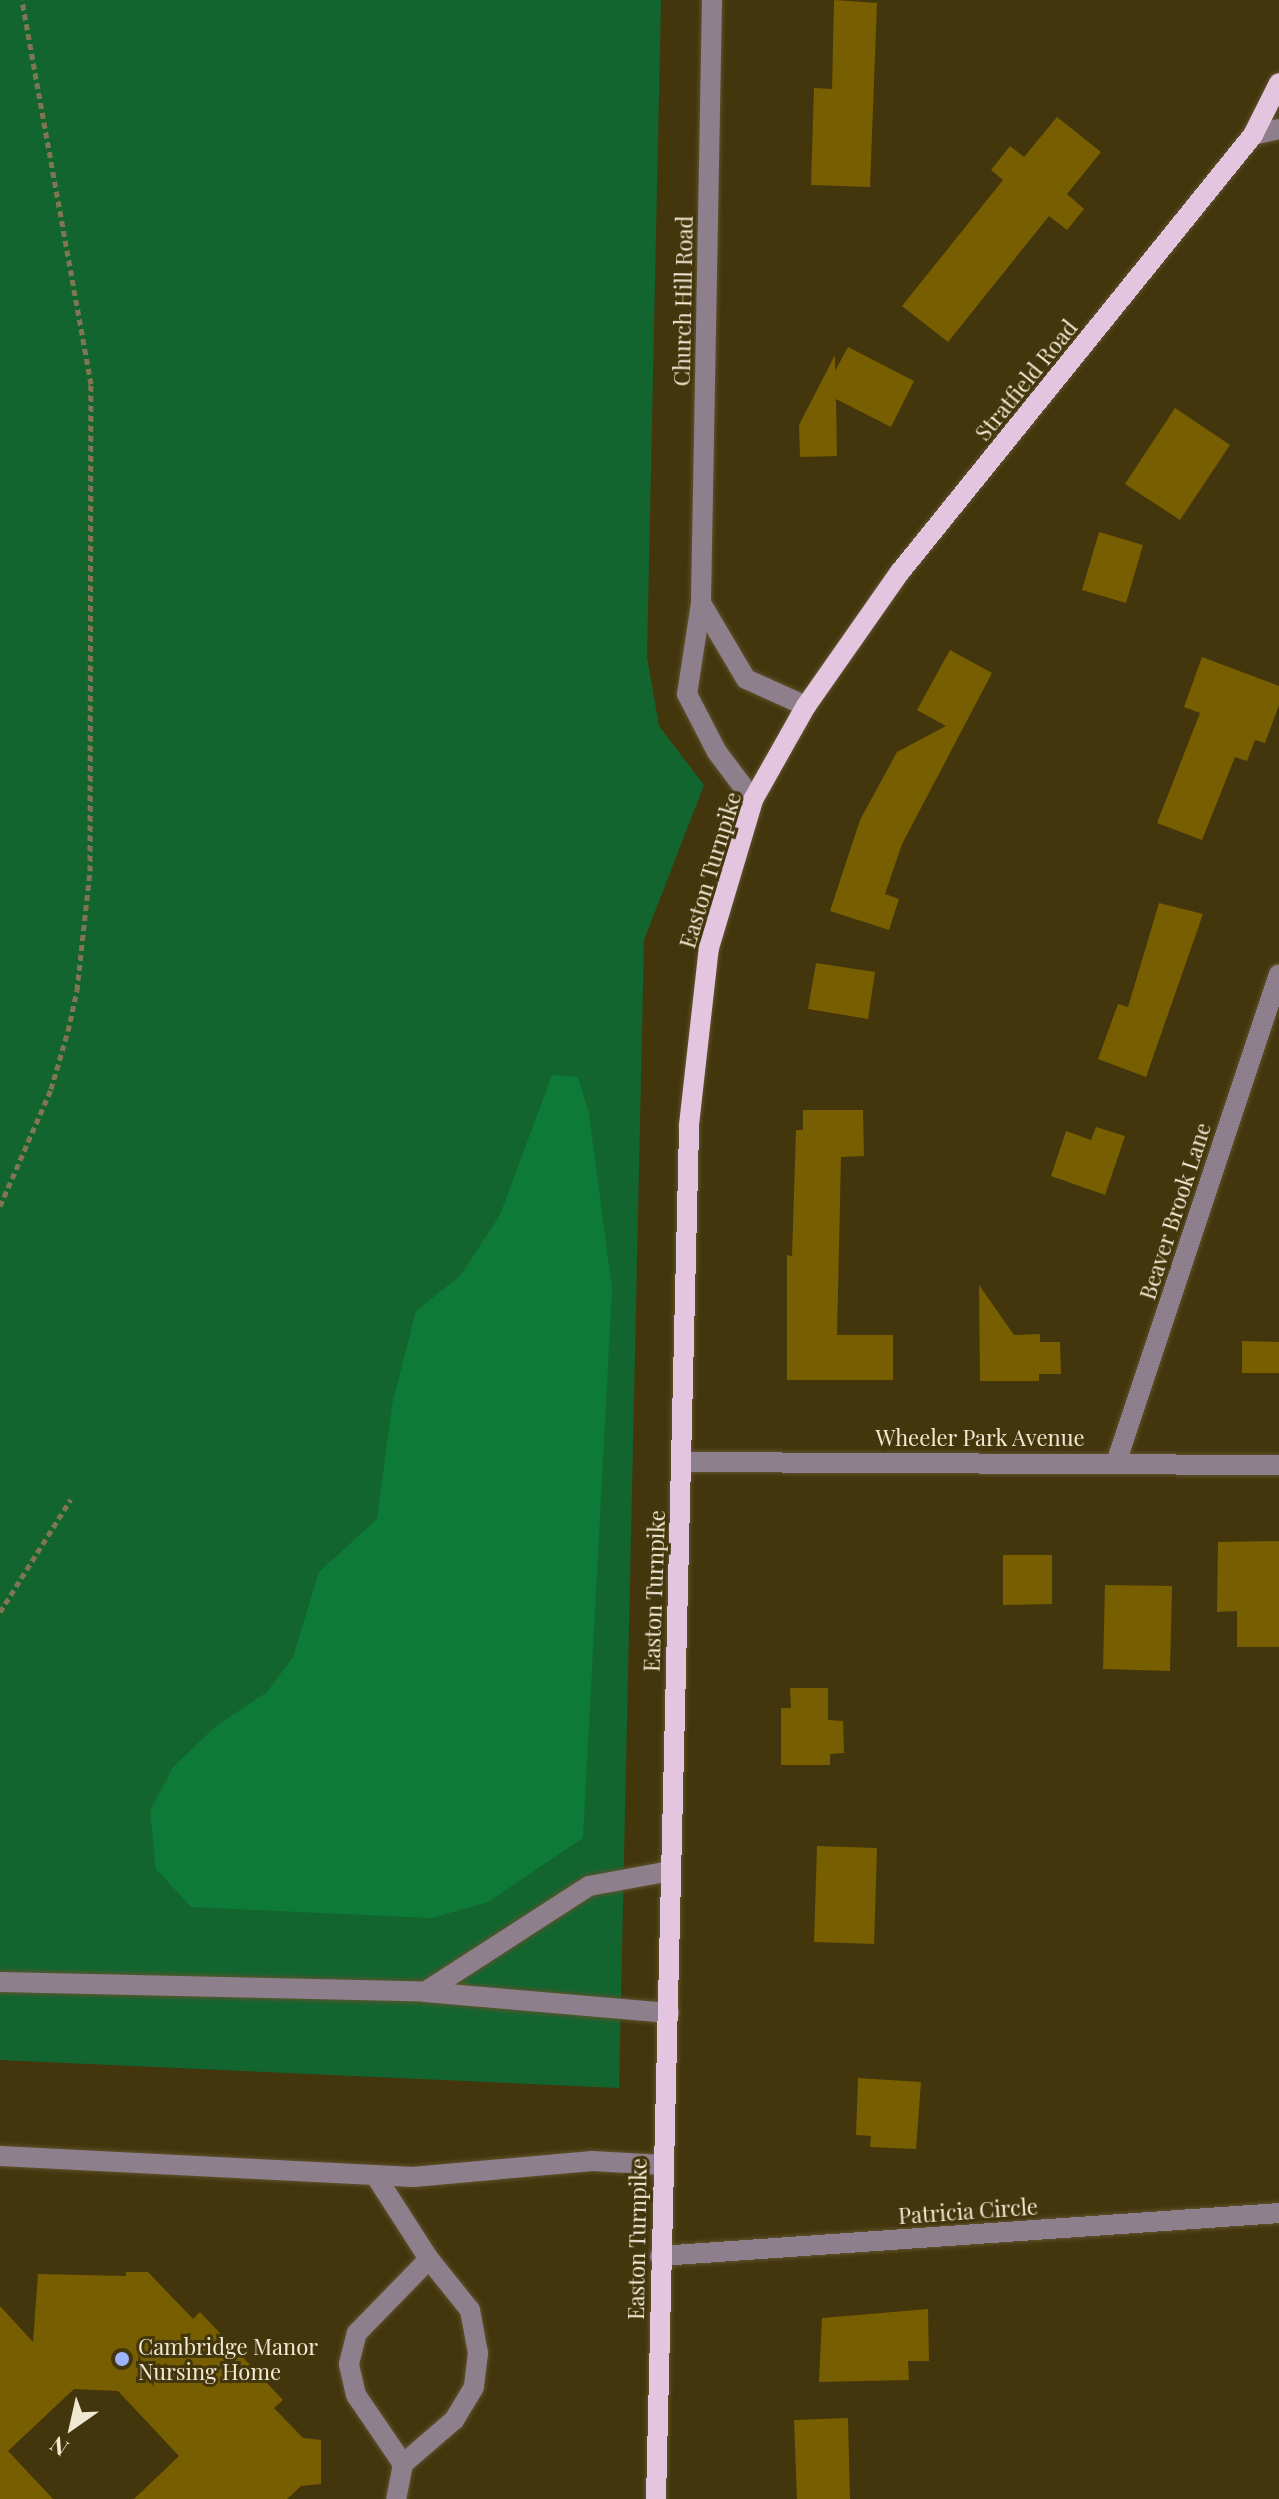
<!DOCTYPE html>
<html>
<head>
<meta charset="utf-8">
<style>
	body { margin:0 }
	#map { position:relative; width:1279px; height:2499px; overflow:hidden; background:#43360d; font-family:"Playfair Display",serif }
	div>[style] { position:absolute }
	.green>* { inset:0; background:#136530 }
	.forest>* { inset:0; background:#0d7a38 }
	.building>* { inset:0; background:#775e00 }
	.path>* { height:5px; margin-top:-2.5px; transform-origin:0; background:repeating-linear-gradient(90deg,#817654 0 6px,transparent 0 10px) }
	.roads { filter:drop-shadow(0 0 2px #5f522d) drop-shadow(0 0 2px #5f522d) }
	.minor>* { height:20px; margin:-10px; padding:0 10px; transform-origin:10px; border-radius:10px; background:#8e7f8c }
	.major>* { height:20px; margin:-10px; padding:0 10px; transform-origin:10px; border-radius:10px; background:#e4c5e0 }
	.dots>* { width:22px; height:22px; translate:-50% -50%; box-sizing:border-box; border:4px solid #43360d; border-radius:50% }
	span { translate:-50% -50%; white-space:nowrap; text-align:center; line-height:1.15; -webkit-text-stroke:6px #43360d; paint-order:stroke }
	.street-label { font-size:22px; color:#f0e8d3 }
	.poi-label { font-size:22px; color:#f0e8d3 }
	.left { translate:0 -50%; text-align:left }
	.north { position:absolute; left:32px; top:2387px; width:80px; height:80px; -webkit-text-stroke:6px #43360d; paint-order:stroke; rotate:214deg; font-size:22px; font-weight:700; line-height:32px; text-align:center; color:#f0e8d3 }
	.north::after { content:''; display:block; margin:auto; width:28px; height:36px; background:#f0e8d3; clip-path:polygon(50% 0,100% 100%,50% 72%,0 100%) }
</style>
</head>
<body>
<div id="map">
	<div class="green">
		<div style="clip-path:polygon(0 0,661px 0,647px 657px,659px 726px,704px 785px,644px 940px,619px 2088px,0 2060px)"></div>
	</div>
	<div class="forest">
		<div style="clip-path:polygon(552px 1075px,578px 1077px,589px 1114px,612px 1289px,583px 1838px,488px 1902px,432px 1918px,191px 1907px,156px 1869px,150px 1811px,173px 1767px,215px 1727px,267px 1692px,293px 1657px,319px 1572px,377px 1519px,392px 1405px,416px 1311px,460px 1276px,500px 1215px)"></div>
	</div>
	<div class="building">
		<div style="clip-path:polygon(834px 0,877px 3px,870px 187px,811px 185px,814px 88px,832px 89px)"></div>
		<div style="clip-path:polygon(1057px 117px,1101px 152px,1067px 194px,1084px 209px,1067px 230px,1049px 216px,948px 342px,902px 306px,1003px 180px,991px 170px,1010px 146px,1024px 157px)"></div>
		<div style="clip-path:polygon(848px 347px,914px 381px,891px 427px,836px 399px,837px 456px,800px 457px,799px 425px,835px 355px,835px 371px)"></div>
		<div style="clip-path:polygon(1175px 408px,1230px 445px,1180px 520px,1125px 484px)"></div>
		<div style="clip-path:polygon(1099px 532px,1143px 545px,1126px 603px,1082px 590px)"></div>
		<div style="clip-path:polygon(950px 650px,992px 673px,902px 844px,885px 894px,899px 899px,889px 930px,830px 911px,860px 820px,897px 752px,946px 726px,917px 710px)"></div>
		<div style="clip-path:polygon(1202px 657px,1279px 686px,1279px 705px,1265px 743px,1255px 740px,1247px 761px,1235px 757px,1202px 840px,1157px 823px,1200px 713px,1184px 707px)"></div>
		<div style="clip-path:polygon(1159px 903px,1203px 914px,1146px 1077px,1098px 1059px,1118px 1004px,1128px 1007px)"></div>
		<div style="clip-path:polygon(816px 963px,875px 972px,868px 1019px,808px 1009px)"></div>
		<div style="clip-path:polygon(803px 1110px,863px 1110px,864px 1156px,841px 1157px,837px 1335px,893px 1335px,893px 1380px,787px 1380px,787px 1255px,792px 1256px,796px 1130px,803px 1130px)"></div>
		<div style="clip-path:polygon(1096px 1127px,1125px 1136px,1105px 1195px,1051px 1176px,1066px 1131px,1091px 1140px)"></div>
		<div style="clip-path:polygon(979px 1285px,1014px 1335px,1040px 1334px,1040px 1342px,1060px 1342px,1061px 1374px,1039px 1374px,1039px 1381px,980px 1381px)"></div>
		<div style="clip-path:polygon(1242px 1341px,1279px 1342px,1279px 1373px,1242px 1373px)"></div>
		<div style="clip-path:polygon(1279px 1541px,1279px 1647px,1237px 1647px,1237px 1611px,1217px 1612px,1218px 1542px)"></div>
		<div style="clip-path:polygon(1003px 1555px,1052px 1555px,1052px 1604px,1003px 1605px)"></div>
		<div style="clip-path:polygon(1105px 1585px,1172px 1586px,1170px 1671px,1103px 1669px)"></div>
		<div style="clip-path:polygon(790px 1688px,828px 1688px,828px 1720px,843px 1721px,844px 1753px,830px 1754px,830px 1765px,781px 1765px,781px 1708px,791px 1708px)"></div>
		<div style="clip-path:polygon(817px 1846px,877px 1848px,874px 1944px,814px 1942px)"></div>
		<div style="clip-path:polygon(858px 2078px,921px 2082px,916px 2149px,870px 2147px,871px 2136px,856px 2135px)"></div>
		<div style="clip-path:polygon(126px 2272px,148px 2272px,193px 2319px,200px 2312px,283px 2400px,274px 2408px,303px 2438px,321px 2440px,321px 2484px,301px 2486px,287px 2499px,134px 2499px,179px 2456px,118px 2391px,74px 2389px,8px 2451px,53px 2499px,0 2499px,0 2306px,33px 2342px,38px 2274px,126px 2276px)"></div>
		<div style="clip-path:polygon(928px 2309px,929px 2361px,908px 2361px,909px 2380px,819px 2382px,822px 2318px)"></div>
		<div style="clip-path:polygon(848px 2418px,850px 2499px,797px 2499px,794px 2420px)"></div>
	</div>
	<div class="path">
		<div style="left:0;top:1206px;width:128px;rotate:-66.4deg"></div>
		<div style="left:51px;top:1089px;width:60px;rotate:-73.7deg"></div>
		<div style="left:68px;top:1031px;width:42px;rotate:-77.6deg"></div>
		<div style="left:77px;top:990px;width:120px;rotate:-83.8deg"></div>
		<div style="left:90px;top:871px;width:487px;rotate:-89.9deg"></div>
		<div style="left:91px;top:384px;width:390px;rotate:-100.2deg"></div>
		<div style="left:0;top:1612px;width:133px;rotate:-57.9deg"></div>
	</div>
	<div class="roads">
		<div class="minor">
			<div style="left:712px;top:0;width:603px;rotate:91.05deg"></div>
			<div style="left:701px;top:603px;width:92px;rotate:98.7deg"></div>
			<div style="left:687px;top:694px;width:65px;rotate:62.7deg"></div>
			<div style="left:717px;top:752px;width:60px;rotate:53.1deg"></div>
			<div style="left:1253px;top:135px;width:27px;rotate:-13deg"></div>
			<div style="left:701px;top:603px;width:88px;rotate:59.4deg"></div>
			<div style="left:746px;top:679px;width:66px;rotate:24.2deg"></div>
			<div style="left:681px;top:1462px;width:598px;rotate:0.29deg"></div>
			<div style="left:1116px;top:1463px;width:515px;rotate:-71.57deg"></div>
			<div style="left:0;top:1982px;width:425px;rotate:1.3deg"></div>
			<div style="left:425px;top:1992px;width:245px;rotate:4.9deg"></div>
			<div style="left:425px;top:1992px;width:195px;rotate:-32.9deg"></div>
			<div style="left:589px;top:1886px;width:82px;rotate:-10.5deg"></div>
			<div style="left:0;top:2156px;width:414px;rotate:2.9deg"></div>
			<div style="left:413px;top:2177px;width:180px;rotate:-5.1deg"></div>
			<div style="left:592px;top:2161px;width:71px;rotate:3.2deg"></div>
			<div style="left:375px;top:2175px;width:100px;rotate:57.3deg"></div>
			<div style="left:429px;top:2259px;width:65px;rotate:51.2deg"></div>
			<div style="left:470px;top:2310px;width:44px;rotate:79.5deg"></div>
			<div style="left:478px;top:2353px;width:34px;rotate:97deg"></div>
			<div style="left:474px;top:2387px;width:39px;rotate:121deg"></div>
			<div style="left:454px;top:2420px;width:67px;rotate:139.2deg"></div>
			<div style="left:403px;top:2464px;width:36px;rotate:101deg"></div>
			<div style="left:660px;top:2256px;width:620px;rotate:-3.97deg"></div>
			<div style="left:403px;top:2464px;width:83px;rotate:-124.3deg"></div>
			<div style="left:356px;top:2395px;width:32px;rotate:-103deg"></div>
			<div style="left:349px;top:2364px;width:32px;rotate:-76deg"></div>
			<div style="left:357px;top:2333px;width:103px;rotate:-45.8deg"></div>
		</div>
		<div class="major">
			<div style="left:656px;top:2499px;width:1374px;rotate:-88.62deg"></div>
			<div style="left:689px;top:1125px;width:178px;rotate:-83.6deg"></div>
			<div style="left:709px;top:948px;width:154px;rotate:-73.4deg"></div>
			<div style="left:753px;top:800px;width:108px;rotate:-60.6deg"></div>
			<div style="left:806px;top:706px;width:164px;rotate:-55deg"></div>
			<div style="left:900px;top:572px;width:562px;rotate:-51.07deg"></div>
			<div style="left:1253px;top:135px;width:58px;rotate:-63.4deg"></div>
		</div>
	</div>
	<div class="dots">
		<div style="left:122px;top:2359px;background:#9cb4fd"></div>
	</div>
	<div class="street-label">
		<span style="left:683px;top:301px;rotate:-89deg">Church Hill Road</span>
		<span style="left:1026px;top:380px;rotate:-51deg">Stratfield Road</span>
		<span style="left:710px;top:870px;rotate:-73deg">Easton Turnpike</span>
		<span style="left:1175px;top:1211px;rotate:-72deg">Beaver Brook Lane</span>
		<span style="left:980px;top:1438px">Wheeler Park Avenue</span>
		<span style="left:654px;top:1591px;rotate:-88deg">Easton Turnpike</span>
		<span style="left:968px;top:2211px;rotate:-4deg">Patricia Circle</span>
		<span style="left:637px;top:2239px;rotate:-89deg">Easton Turnpike</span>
	</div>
	<div class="poi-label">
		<span class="left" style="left:138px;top:2359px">Cambridge Manor<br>Nursing Home</span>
	</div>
	<div class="north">N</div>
</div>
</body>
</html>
